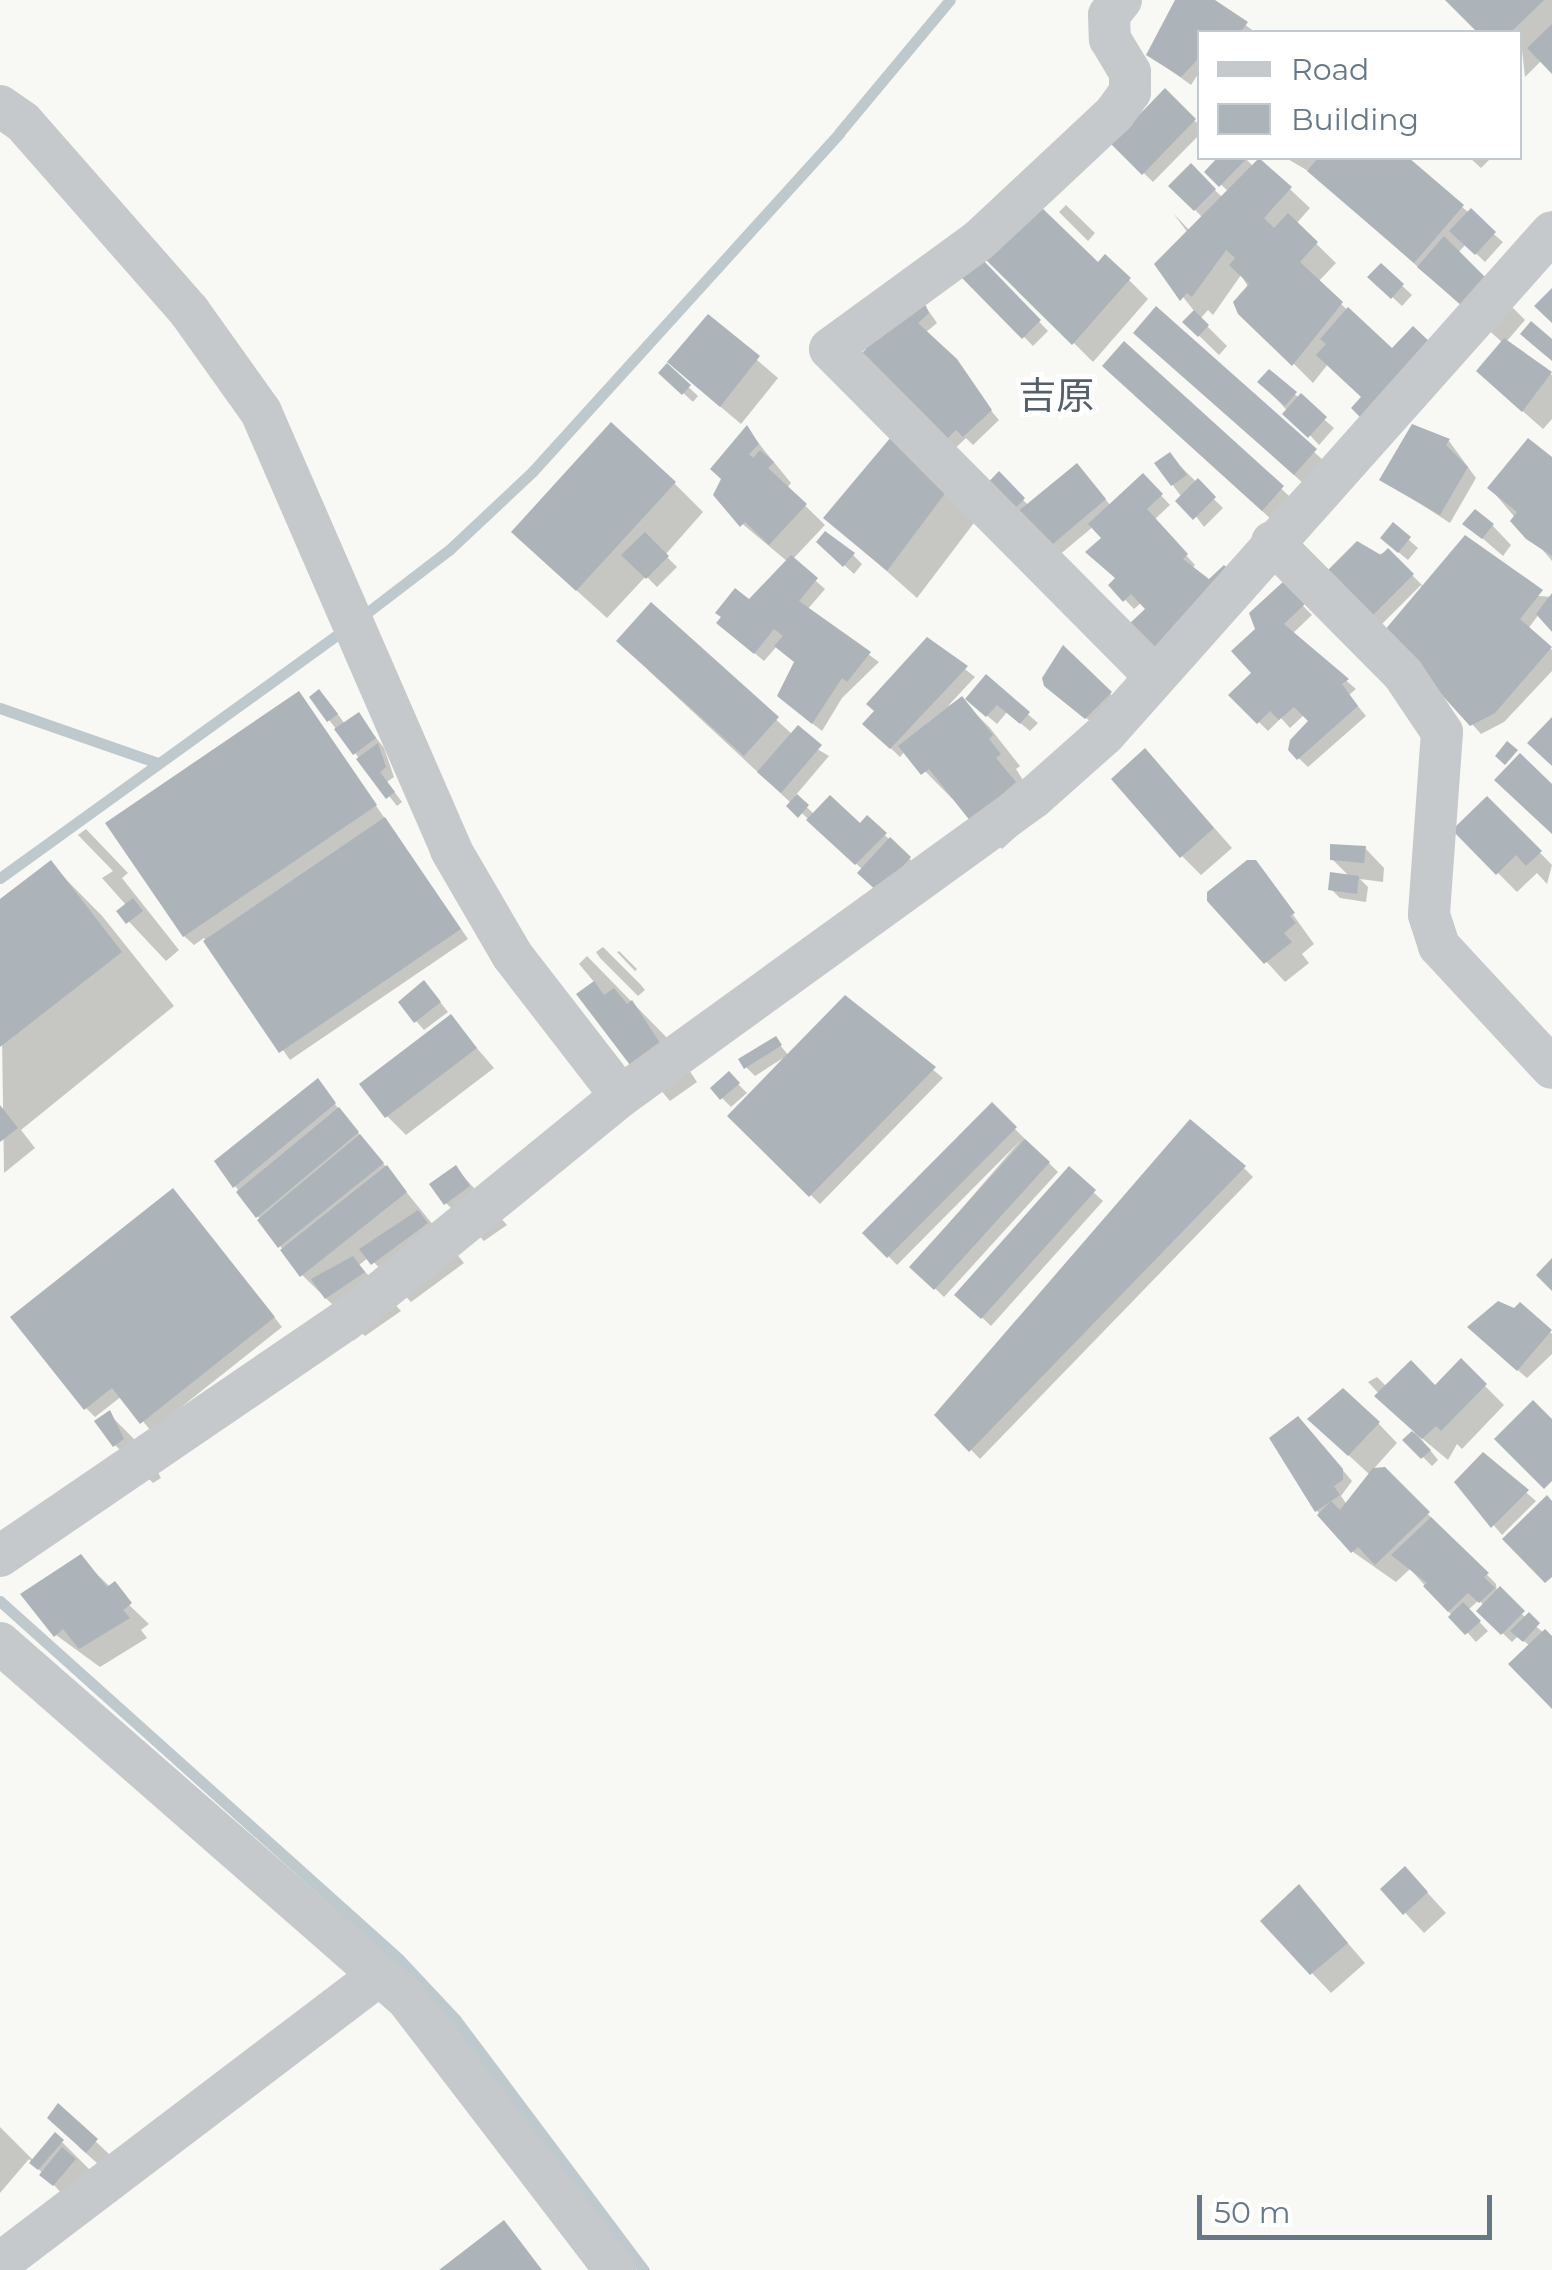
<!DOCTYPE html>
<html>
<head>
<meta charset="utf-8">
<style>
	body { margin:0 }
	#map { position:relative; width:1552px; height:2270px; overflow:hidden; background:#f8f8f4; font-family:Montserrat,"Noto Sans JP",sans-serif }
	div>[style] { position:absolute }
	.shadow>* { inset:0; background:#0003 }
	.stream>* { height:11px; margin:-5.5px; padding:0 5.5px; transform-origin:5.5px; border-radius:5.5px; background:#bdc9cd }
	.building>* { inset:0; background:#acb4ba }
	.street>* { height:42px; margin:-21px; padding:0 21px; transform-origin:21px; border-radius:21px; background:#c5c9cc }
	span { translate:-50% -50%; white-space:nowrap; text-align:center; line-height:1.15; -webkit-text-stroke:10px #fff; paint-order:stroke }
	.quarter-label { font-size:38px; color:#54616b }
	.legend { position:absolute; left:1197px; top:30px; width:325px; height:130px; box-sizing:border-box; background:#fff; border:2px solid #c2c9cf; margin:0; padding:12px 18px; list-style:none; font-size:30px; color:#667887 }
	.legend li { display:flex; align-items:center; gap:20px; height:50px }
	.legend b { width:50px; border:2px solid #c2c9cf }
	.scale { position:absolute; left:1197px; top:2195px; width:295px; height:45px; box-sizing:border-box; border:5px solid #667887; border-top:0; padding-left:12px; font-size:30px; line-height:35px; white-space:nowrap; color:#667887; -webkit-text-stroke:8px #fff; paint-order:stroke }
</style>
</head>
<body>
<div id="map">
	<div class="shadow">
		<div style="clip-path:polygon(1178px 0,1211px 0,1255px 32px,1266px 32px,1200px 32px,1200px 71px,1191px 85px,1149px 55px)"></div>
		<div style="clip-path:polygon(1449px 0,1552px 0,1552px 70px,1542px 60px,1525px 77px,1520px 32px,1481px 32px)"></div>
		<div style="clip-path:polygon(1165px 92px,1200px 126px,1200px 134px,1153px 182px,1114px 144px)"></div>
		<div style="clip-path:polygon(1221px 158px,1245px 158px,1254px 167px,1260px 161px,1310px 208px,1296px 224px,1336px 263px,1318px 282px,1362px 324px,1364px 397px,1328px 364px,1313px 383px,1294px 364px,1241px 275px,1213px 315px,1208px 310px,1200px 319px,1227px 346px,1219px 355px,1185px 322px,1195px 312px,1157px 264px,1188px 233px,1173px 213px,1190px 231px,1203px 218px,1172px 186px,1191px 167px,1223px 198px,1229px 192px,1207px 172px)"></div>
		<div style="clip-path:polygon(1286px 158px,1405px 158px,1503px 242px,1485px 262px,1466px 244px,1458px 253px,1525px 320px,1506px 342px,1552px 375px,1552px 419px,1543px 429px,1499px 390px,1503px 343px,1315px 175px)"></div>
		<div style="clip-path:polygon(1470px 158px,1491px 158px,1481px 168px)"></div>
		<div style="clip-path:polygon(1066px 205px,1095px 233px,1088px 241px,1059px 212px)"></div>
		<div style="clip-path:polygon(987px 257px,1098px 266px,1129px 280px,1148px 299px,1093px 362px)"></div>
		<div style="clip-path:polygon(980px 260px,1048px 331px,1033px 346px,966px 278px)"></div>
		<div style="clip-path:polygon(1381px 266px,1412px 295px,1402px 306px,1371px 277px)"></div>
		<div style="clip-path:polygon(921px 300px,937px 323px,925px 333px,999px 420px,973px 445px,966px 438px,945px 458px,852px 366px)"></div>
		<div style="clip-path:polygon(1157px 310px,1345px 480px,1324px 502px,1136px 333px)"></div>
		<div style="clip-path:polygon(708px 318px,778px 378px,741px 424px,690px 381px)"></div>
		<div style="clip-path:polygon(1124px 345px,1312px 517px,1292px 538px,1134px 395px)"></div>
		<div style="clip-path:polygon(667px 367px,698px 396px,693px 402px,662px 373px)"></div>
		<div style="clip-path:polygon(1269px 372px,1334px 428px,1319px 445px,1269px 391px)"></div>
		<div style="clip-path:polygon(747px 429px,791px 483px,787px 488px,825px 525px,792px 560px,825px 589px,807px 610px,879px 662px,842px 698px,822px 731px,789px 705px,796px 663px,777px 646px,764px 661px,728px 631px,788px 562px,727px 511px)"></div>
		<div style="clip-path:polygon(892px 441px,980px 515px,917px 598px,827px 518px)"></div>
		<div style="clip-path:polygon(1449px 441px,1476px 478px,1450px 523px,1382px 479px)"></div>
		<div style="clip-path:polygon(1552px 460px,1552px 561px,1490px 488px)"></div>
		<div style="clip-path:polygon(1157px 464px,1178px 464px,1223px 508px,1204px 527px)"></div>
		<div style="clip-path:polygon(999px 475px,1029px 506px,1086px 476px,1111px 506px,1143px 476px,1170px 505px,1154px 520px,1195px 565px,1190px 570px,1210px 582px,1240px 584px,1148px 609px,1142px 602px,1134px 609px,1111px 585px,1118px 579px,1105px 538px,1094px 526px,1058px 556px,1035px 543px)"></div>
		<div style="clip-path:polygon(674px 483px,703px 512px,665px 555px,677px 567px,657px 587px,646px 576px,607px 618px,543px 560px)"></div>
		<div style="clip-path:polygon(1466px 524px,1492px 525px,1511px 545px,1503px 556px)"></div>
		<div style="clip-path:polygon(1393px 526px,1418px 548px,1408px 560px,1392px 547px)"></div>
		<div style="clip-path:polygon(819px 542px,853px 555px,862px 564px,854px 574px)"></div>
		<div style="clip-path:polygon(1388px 551px,1424px 587px,1552px 597px,1552px 627px,1539px 614px,1528px 629px,1552px 650px,1552px 671px,1504px 722px,1481px 734px,1472px 724px,1421px 585px,1380px 626px,1328px 574px)"></div>
		<div style="clip-path:polygon(1283px 585px,1312px 615px,1292px 634px,1356px 689px,1349px 695px,1366px 716px,1308px 767px,1290px 750px,1311px 721px,1305px 714px,1290px 728px,1281px 718px,1268px 731px,1232px 695px,1254px 673px,1258px 630px)"></div>
		<div style="clip-path:polygon(651px 606px,793px 735px,829px 756px,795px 796px,815px 815px,860px 826px,867px 818px,919px 868px,863px 870px,648px 670px)"></div>
		<div style="clip-path:polygon(928px 640px,975px 677px,948px 706px,961px 699px,990px 728px,1020px 766px,1016px 769px,1043px 812px,1002px 849px,905px 751px,900px 757px,865px 724px)"></div>
		<div style="clip-path:polygon(1063px 649px,1119px 702px,1096px 726px,1057px 695px)"></div>
		<div style="clip-path:polygon(986px 678px,1038px 723px,1030px 731px,1007px 712px,997px 724px,978px 708px)"></div>
		<div style="clip-path:polygon(299px 694px,468px 939px,290px 1060px,204px 938px,194px 945px,184px 936px)"></div>
		<div style="clip-path:polygon(328px 701px,345px 724px,358px 715px,384px 748px,394px 777px,387px 782px,402px 802px,397px 806px,329px 720px)"></div>
		<div style="clip-path:polygon(1164px 771px,1232px 848px,1201px 875px,1182px 856px)"></div>
		<div style="clip-path:polygon(1487px 799px,1552px 865px,1547px 884px,1537px 873px,1517px 892px,1455px 830px)"></div>
		<div style="clip-path:polygon(86px 829px,128px 873px,122px 878px,179px 950px,166px 961px,119px 911px,127px 906px,102px 878px,113px 871px,78px 835px)"></div>
		<div style="clip-path:polygon(1365px 848px,1384px 868px,1383px 882px,1360px 879px,1368px 887px,1366px 902px,1340px 898px,1331px 889px,1350px 877px,1332px 859px)"></div>
		<div style="clip-path:polygon(50px 863px,103px 917px,174px 1006px,21px 1130px,35px 1148px,4px 1173px,0 902px)"></div>
		<div style="clip-path:polygon(1256px 863px,1314px 944px,1302px 954px,1309px 963px,1285px 982px,1210px 900px)"></div>
		<div style="clip-path:polygon(603px 947px,641px 985px,645px 990px,638px 996px,600px 958px,596px 952px)"></div>
		<div style="clip-path:polygon(617px 952px,619px 951px,637px 969px,635px 971px)"></div>
		<div style="clip-path:polygon(587px 956px,670px 1041px,697px 1082px,670px 1101px,580px 995px,595px 983px,579px 964px)"></div>
		<div style="clip-path:polygon(433px 993px,448px 1012px,424px 1030px,416px 1021px)"></div>
		<div style="clip-path:polygon(845px 998px,943px 1078px,820px 1204px,731px 1116px,783px 1058px,755px 1076px,746px 1067px,775px 1039px,789px 1056px)"></div>
		<div style="clip-path:polygon(451px 1018px,494px 1068px,406px 1135px,387px 1116px)"></div>
		<div style="clip-path:polygon(729px 1075px,747px 1093px,731px 1107px,713px 1089px)"></div>
		<div style="clip-path:polygon(317px 1082px,464px 1263px,411px 1302px,369px 1257px,359px 1265px,401px 1311px,365px 1336px,302px 1275px,217px 1162px)"></div>
		<div style="clip-path:polygon(992px 1106px,1058px 1172px,944px 1297px,912px 1266px,1020px 1141px,897px 1265px,866px 1233px)"></div>
		<div style="clip-path:polygon(456px 1168px,507px 1225px,484px 1241px,446px 1203px)"></div>
		<div style="clip-path:polygon(1244px 1168px,1253px 1177px,980px 1459px,937px 1415px)"></div>
		<div style="clip-path:polygon(1069px 1170px,1103px 1201px,991px 1326px,958px 1295px)"></div>
		<div style="clip-path:polygon(182px 1200px,282px 1327px,151px 1431px,122px 1396px,95px 1417px,86px 1408px)"></div>
		<div style="clip-path:polygon(1520px 1306px,1552px 1334px,1552px 1354px,1527px 1378px,1479px 1336px)"></div>
		<div style="clip-path:polygon(1461px 1362px,1504px 1405px,1462px 1449px,1457px 1444px,1448px 1460px,1418px 1435px,1438px 1460px,1432px 1466px,1406px 1440px,1415px 1432px,1368px 1382px,1377px 1377px,1387px 1387px,1436px 1388px)"></div>
		<div style="clip-path:polygon(109px 1414px,147px 1452px,161px 1478px,153px 1483px,115px 1445px)"></div>
		<div style="clip-path:polygon(1378px 1423px,1397px 1443px,1369px 1474px,1330px 1438px)"></div>
		<div style="clip-path:polygon(1307px 1428px,1352px 1481px,1341px 1496px,1348px 1506px,1385px 1470px,1496px 1584px,1497px 1593px,1552px 1640px,1552px 1706px,1530px 1646px,1518px 1636px,1512px 1642px,1479px 1611px,1484px 1606px,1479px 1600px,1468px 1610px,1488px 1631px,1476px 1642px,1410px 1569px,1396px 1582px,1353px 1552px,1317px 1511px)"></div>
		<div style="clip-path:polygon(1483px 1455px,1536px 1501px,1502px 1535px,1457px 1482px)"></div>
		<div style="clip-path:polygon(80px 1558px,149px 1624px,141px 1630px,147px 1638px,100px 1667px,56px 1635px)"></div>
		<div style="clip-path:polygon(1299px 1887px,1365px 1963px,1331px 1993px,1312px 1973px)"></div>
		<div style="clip-path:polygon(1383px 1889px,1424px 1889px,1446px 1913px,1424px 1933px)"></div>
		<div style="clip-path:polygon(59px 2107px,126px 2170px,116px 2180px,79px 2147px)"></div>
		<div style="clip-path:polygon(0 2127px,34px 2161px,62px 2142px,91px 2171px,71px 2203px,29px 2159px,0 2193px)"></div>
	</div>
	<div class="stream">
		<div style="left:360px;top:618px;width:112px;rotate:-37.4deg"></div>
		<div style="left:449px;top:550px;width:115px;rotate:-43.2deg"></div>
		<div style="left:533px;top:471px;width:456px;rotate:-47.8deg"></div>
		<div style="left:839px;top:133px;width:173px;rotate:-50.2deg"></div>
		<div style="left:0;top:708px;width:167px;rotate:19.2deg"></div>
		<div style="left:0;top:878px;width:425px;rotate:-35.8deg"></div>
		<div style="left:0;top:1601px;width:536px;rotate:41.9deg"></div>
		<div style="left:399px;top:1959px;width:83px;rotate:46.9deg"></div>
		<div style="left:456px;top:2020px;width:313px;rotate:53.1deg"></div>
	</div>
	<div class="building">
		<div style="clip-path:polygon(1175px 0,1215px 0,1248px 22px,1241px 32px,1200px 32px,1200px 57px,1181px 77px,1146px 55px)"></div>
		<div style="clip-path:polygon(1445px 0,1544px 0,1511px 32px,1477px 32px)"></div>
		<div style="clip-path:polygon(1552px 24px,1552px 74px,1527px 48px)"></div>
		<div style="clip-path:polygon(1165px 88px,1196px 119px,1142px 175px,1111px 144px)"></div>
		<div style="clip-path:polygon(1217px 158px,1247px 158px,1219px 187px,1204px 172px)"></div>
		<div style="clip-path:polygon(1259px 158px,1292px 187px,1264px 218px,1274px 228px,1288px 213px,1318px 242px,1300px 262px,1343px 302px,1292px 366px,1238px 314px,1233px 302px,1249px 284px,1229px 265px,1235px 258px,1226px 250px,1192px 297px,1187px 293px,1180px 301px,1154px 264px)"></div>
		<div style="clip-path:polygon(1318px 158px,1409px 158px,1464px 205px,1414px 263px,1307px 171px)"></div>
		<div style="clip-path:polygon(1191px 163px,1216px 189px,1194px 211px,1168px 186px)"></div>
		<div style="clip-path:polygon(1039px 205px,1098px 262px,1105px 254px,1131px 278px,1072px 345px,983px 257px)"></div>
		<div style="clip-path:polygon(1471px 208px,1496px 232px,1475px 255px,1449px 231px)"></div>
		<div style="clip-path:polygon(1444px 236px,1488px 280px,1465px 308px,1417px 267px)"></div>
		<div style="clip-path:polygon(979px 256px,1041px 320px,1022px 339px,962px 278px)"></div>
		<div style="clip-path:polygon(1381px 263px,1404px 284px,1391px 299px,1367px 277px)"></div>
		<div style="clip-path:polygon(1552px 288px,1552px 323px,1534px 306px)"></div>
		<div style="clip-path:polygon(922px 297px,929px 313px,918px 323px,957px 359px,992px 410px,963px 437px,956px 430px,934px 451px,848px 366px,866px 349px,861px 345px)"></div>
		<div style="clip-path:polygon(1156px 306px,1317px 449px,1294px 475px,1133px 333px)"></div>
		<div style="clip-path:polygon(1348px 307px,1392px 348px,1413px 326px,1432px 344px,1363px 420px,1351px 408px,1361px 397px,1316px 355px,1326px 344px,1320px 339px)"></div>
		<div style="clip-path:polygon(1194px 310px,1209px 325px,1198px 337px,1182px 322px)"></div>
		<div style="clip-path:polygon(708px 314px,760px 356px,720px 407px,667px 362px)"></div>
		<div style="clip-path:polygon(1531px 321px,1552px 339px,1552px 361px,1520px 334px)"></div>
		<div style="clip-path:polygon(1504px 338px,1552px 372px,1522px 412px,1476px 371px)"></div>
		<div style="clip-path:polygon(1124px 341px,1284px 486px,1262px 511px,1102px 366px)"></div>
		<div style="clip-path:polygon(667px 363px,691px 385px,682px 395px,658px 373px)"></div>
		<div style="clip-path:polygon(1269px 369px,1297px 392px,1285px 406px,1257px 382px)"></div>
		<div style="clip-path:polygon(1301px 393px,1327px 417px,1308px 438px,1282px 414px)"></div>
		<div style="clip-path:polygon(611px 422px,676px 482px,576px 591px,511px 532px)"></div>
		<div style="clip-path:polygon(1412px 424px,1450px 439px,1446px 445px,1468px 467px,1440px 515px,1379px 480px)"></div>
		<div style="clip-path:polygon(747px 425px,759px 444px,749px 454px,753px 458px,760px 450px,774px 462px,768px 468px,807px 504px,769px 545px,745px 522px,740px 527px,713px 495px,721px 479px,710px 469px)"></div>
		<div style="clip-path:polygon(891px 437px,952px 484px,887px 571px,823px 518px)"></div>
		<div style="clip-path:polygon(1528px 438px,1552px 457px,1552px 556px,1526px 539px,1510px 521px,1517px 512px,1487px 488px)"></div>
		<div style="clip-path:polygon(1170px 452px,1187px 475px,1171px 486px,1154px 463px)"></div>
		<div style="clip-path:polygon(1077px 463px,1106px 499px,1047px 549px,1010px 518px)"></div>
		<div style="clip-path:polygon(999px 471px,1025px 498px,1006px 518px,979px 492px)"></div>
		<div style="clip-path:polygon(1143px 473px,1163px 494px,1147px 509px,1188px 554px,1183px 559px,1209px 579px,1224px 565px,1233px 573px,1158px 654px,1129px 624px,1145px 609px,1131px 594px,1123px 602px,1108px 585px,1115px 578px,1085px 552px,1101px 538px,1088px 524px)"></div>
		<div style="clip-path:polygon(1198px 478px,1216px 497px,1193px 520px,1175px 501px)"></div>
		<div style="clip-path:polygon(1475px 509px,1494px 524px,1482px 539px,1462px 524px)"></div>
		<div style="clip-path:polygon(1393px 522px,1411px 537px,1398px 553px,1380px 538px)"></div>
		<div style="clip-path:polygon(825px 531px,855px 553px,843px 567px,816px 542px)"></div>
		<div style="clip-path:polygon(645px 532px,669px 556px,646px 579px,621px 555px)"></div>
		<div style="clip-path:polygon(1465px 535px,1543px 590px,1520px 619px,1552px 647px,1495px 713px,1470px 726px,1384px 631px)"></div>
		<div style="clip-path:polygon(1357px 541px,1381px 555px,1388px 548px,1414px 574px,1369px 619px,1324px 574px)"></div>
		<div style="clip-path:polygon(791px 555px,818px 578px,799px 601px,871px 652px,847px 682px,842px 678px,812px 724px,777px 696px,794px 662px,774px 646px,783px 636px,774px 629px,754px 654px,716px 623px,721px 617px,715px 613px,735px 588px,749px 599px)"></div>
		<div style="clip-path:polygon(1284px 581px,1305px 604px,1284px 624px,1349px 679px,1342px 684px,1358px 706px,1297px 760px,1288px 750px,1290px 740px,1308px 721px,1294px 707px,1279px 720px,1270px 711px,1257px 724px,1228px 695px,1251px 673px,1231px 651px,1255px 629px,1249px 613px)"></div>
		<div style="clip-path:polygon(1552px 593px,1552px 632px,1536px 614px)"></div>
		<div style="clip-path:polygon(651px 602px,779px 717px,744px 756px,616px 641px)"></div>
		<div style="clip-path:polygon(927px 637px,968px 666px,890px 749px,862px 724px,874px 711px,866px 704px)"></div>
		<div style="clip-path:polygon(1063px 645px,1112px 692px,1085px 719px,1044px 686px,1042px 678px)"></div>
		<div style="clip-path:polygon(986px 674px,1030px 712px,1020px 724px,997px 705px,986px 717px,965px 699px)"></div>
		<div style="clip-path:polygon(319px 689px,338px 714px,327px 722px,309px 697px)"></div>
		<div style="clip-path:polygon(299px 691px,377px 805px,183px 937px,105px 823px)"></div>
		<div style="clip-path:polygon(962px 696px,993px 735px,989px 739px,1001px 754px,996px 758px,1016px 782px,971px 822px,929px 769px,921px 775px,898px 746px)"></div>
		<div style="clip-path:polygon(359px 712px,376px 738px,353px 755px,334px 729px)"></div>
		<div style="clip-path:polygon(1552px 717px,1552px 766px,1527px 743px)"></div>
		<div style="clip-path:polygon(798px 725px,822px 745px,781px 793px,757px 772px)"></div>
		<div style="clip-path:polygon(1507px 741px,1518px 750px,1505px 765px,1495px 756px)"></div>
		<div style="clip-path:polygon(378px 743px,386px 767px,380px 772px,395px 792px,386px 799px,356px 759px)"></div>
		<div style="clip-path:polygon(1145px 748px,1214px 828px,1180px 858px,1111px 779px)"></div>
		<div style="clip-path:polygon(1520px 753px,1552px 784px,1552px 834px,1494px 780px)"></div>
		<div style="clip-path:polygon(797px 794px,809px 805px,798px 818px,786px 806px)"></div>
		<div style="clip-path:polygon(830px 795px,860px 823px,867px 815px,887px 833px,855px 865px,806px 820px)"></div>
		<div style="clip-path:polygon(1487px 796px,1542px 851px,1526px 866px,1516px 855px,1496px 875px,1452px 830px)"></div>
		<div style="clip-path:polygon(385px 817px,461px 929px,279px 1053px,203px 941px)"></div>
		<div style="clip-path:polygon(890px 837px,911px 857px,879px 893px,857px 873px)"></div>
		<div style="clip-path:polygon(1330px 844px,1366px 846px,1364px 863px,1330px 860px)"></div>
		<div style="clip-path:polygon(51px 860px,122px 952px,0 1047px,0 899px)"></div>
		<div style="clip-path:polygon(1247px 860px,1256px 860px,1295px 913px,1290px 916px,1296px 923px,1284px 933px,1292px 942px,1264px 964px,1207px 901px,1207px 892px)"></div>
		<div style="clip-path:polygon(1330px 872px,1359px 876px,1357px 894px,1328px 890px)"></div>
		<div style="clip-path:polygon(133px 898px,143px 911px,126px 924px,116px 911px)"></div>
		<div style="clip-path:polygon(424px 980px,441px 1002px,414px 1023px,398px 1002px)"></div>
		<div style="clip-path:polygon(594px 981px,604px 995px,614px 988px,627px 1004px,632px 1000px,660px 1043px,630px 1065px,576px 994px)"></div>
		<div style="clip-path:polygon(845px 995px,936px 1067px,809px 1197px,727px 1116px)"></div>
		<div style="clip-path:polygon(451px 1014px,477px 1048px,385px 1118px,359px 1084px)"></div>
		<div style="clip-path:polygon(776px 1036px,782px 1045px,744px 1069px,738px 1059px)"></div>
		<div style="clip-path:polygon(729px 1071px,740px 1083px,720px 1100px,710px 1088px)"></div>
		<div style="clip-path:polygon(318px 1078px,336px 1103px,233px 1188px,214px 1161px)"></div>
		<div style="clip-path:polygon(992px 1102px,1017px 1127px,887px 1258px,862px 1233px)"></div>
		<div style="clip-path:polygon(0 1105px,18px 1128px,0 1142px)"></div>
		<div style="clip-path:polygon(339px 1107px,359px 1132px,256px 1218px,236px 1192px)"></div>
		<div style="clip-path:polygon(1190px 1119px,1246px 1166px,969px 1452px,934px 1415px)"></div>
		<div style="clip-path:polygon(360px 1134px,384px 1163px,278px 1248px,257px 1220px)"></div>
		<div style="clip-path:polygon(1025px 1139px,1050px 1162px,934px 1290px,909px 1267px)"></div>
		<div style="clip-path:polygon(387px 1165px,407px 1192px,300px 1277px,280px 1250px)"></div>
		<div style="clip-path:polygon(456px 1165px,470px 1186px,444px 1205px,429px 1184px)"></div>
		<div style="clip-path:polygon(1069px 1166px,1096px 1190px,981px 1319px,954px 1295px)"></div>
		<div style="clip-path:polygon(173px 1188px,275px 1317px,140px 1424px,112px 1388px,84px 1410px,10px 1317px)"></div>
		<div style="clip-path:polygon(418px 1210px,428px 1223px,371px 1265px,359px 1249px)"></div>
		<div style="clip-path:polygon(353px 1256px,365px 1272px,325px 1299px,311px 1279px)"></div>
		<div style="clip-path:polygon(1552px 1258px,1552px 1291px,1536px 1275px)"></div>
		<div style="clip-path:polygon(1498px 1301px,1514px 1308px,1520px 1302px,1552px 1330px,1517px 1371px,1467px 1327px)"></div>
		<div style="clip-path:polygon(1461px 1358px,1487px 1384px,1441px 1431px,1436px 1426px,1422px 1439px,1374px 1396px,1411px 1360px,1435px 1385px)"></div>
		<div style="clip-path:polygon(1343px 1388px,1380px 1422px,1348px 1456px,1307px 1419px)"></div>
		<div style="clip-path:polygon(1533px 1400px,1552px 1419px,1552px 1481px,1544px 1489px,1494px 1439px)"></div>
		<div style="clip-path:polygon(110px 1410px,124px 1439px,113px 1447px,94px 1421px)"></div>
		<div style="clip-path:polygon(1298px 1416px,1343px 1469px,1343px 1480px,1334px 1486px,1340px 1495px,1315px 1512px,1269px 1438px)"></div>
		<div style="clip-path:polygon(1412px 1431px,1431px 1450px,1421px 1459px,1402px 1440px)"></div>
		<div style="clip-path:polygon(1483px 1452px,1529px 1490px,1491px 1528px,1454px 1482px)"></div>
		<div style="clip-path:polygon(1385px 1467px,1430px 1512px,1375px 1565px,1358px 1547px,1351px 1553px,1317px 1515px,1331px 1501px,1340px 1510px,1373px 1468px)"></div>
		<div style="clip-path:polygon(1547px 1495px,1552px 1501px,1552px 1577px,1545px 1583px,1502px 1539px)"></div>
		<div style="clip-path:polygon(1431px 1517px,1489px 1573px,1484px 1577px,1495px 1588px,1479px 1603px,1468px 1593px,1448px 1612px,1423px 1586px,1427px 1583px,1391px 1555px)"></div>
		<div style="clip-path:polygon(81px 1554px,107px 1587px,115px 1581px,132px 1603px,123px 1610px,130px 1618px,79px 1649px,63px 1629px,54px 1637px,20px 1594px)"></div>
		<div style="clip-path:polygon(1500px 1586px,1525px 1611px,1501px 1635px,1476px 1611px)"></div>
		<div style="clip-path:polygon(1463px 1602px,1481px 1621px,1465px 1635px,1448px 1617px)"></div>
		<div style="clip-path:polygon(1529px 1612px,1540px 1623px,1523px 1642px,1510px 1631px)"></div>
		<div style="clip-path:polygon(1545px 1629px,1552px 1636px,1552px 1709px,1508px 1664px)"></div>
		<div style="clip-path:polygon(1405px 1866px,1428px 1892px,1403px 1915px,1380px 1889px)"></div>
		<div style="clip-path:polygon(1299px 1884px,1348px 1943px,1310px 1975px,1260px 1921px)"></div>
		<div style="clip-path:polygon(58px 2103px,98px 2139px,86px 2153px,47px 2118px)"></div>
		<div style="clip-path:polygon(55px 2132px,64px 2140px,38px 2170px,29px 2163px)"></div>
		<div style="clip-path:polygon(62px 2147px,76px 2159px,53px 2186px,39px 2175px)"></div>
		<div style="clip-path:polygon(504px 2220px,542px 2270px,439px 2270px)"></div>
	</div>
	<div class="street">
		<div style="left:1121px;top:0;width:19px;rotate:129deg"></div>
		<div style="left:1109px;top:15px;width:24px;rotate:88deg"></div>
		<div style="left:1110px;top:39px;width:39px;rotate:59deg"></div>
		<div style="left:1130px;top:72px;width:20px;rotate:90deg"></div>
		<div style="left:1130px;top:92px;width:26px;rotate:126deg"></div>
		<div style="left:1115px;top:113px;width:187px;rotate:136.9deg"></div>
		<div style="left:978px;top:241px;width:183px;rotate:143.9deg"></div>
		<div style="left:830px;top:349px;width:461px;rotate:45.2deg"></div>
		<div style="left:0;top:106px;width:28px;rotate:35deg"></div>
		<div style="left:23px;top:122px;width:252px;rotate:48.7deg"></div>
		<div style="left:189px;top:311px;width:124px;rotate:54.5deg"></div>
		<div style="left:261px;top:412px;width:477px;rotate:66.5deg"></div>
		<div style="left:451px;top:850px;width:121px;rotate:59.8deg"></div>
		<div style="left:512px;top:955px;width:178px;rotate:52.3deg"></div>
		<div style="left:1272px;top:542px;width:186px;rotate:45.2deg"></div>
		<div style="left:1403px;top:674px;width:70px;rotate:56.1deg"></div>
		<div style="left:1442px;top:732px;width:183px;rotate:94.1deg"></div>
		<div style="left:1429px;top:915px;width:33px;rotate:72deg"></div>
		<div style="left:1439px;top:946px;width:166px;rotate:47.2deg"></div>
		<div style="left:0;top:1556px;width:417px;rotate:-34.3deg"></div>
		<div style="left:345px;top:1321px;width:356px;rotate:-39.2deg"></div>
		<div style="left:621px;top:1096px;width:508px;rotate:-35.88deg"></div>
		<div style="left:1033px;top:798px;width:96px;rotate:-41.6deg"></div>
		<div style="left:1105px;top:734px;width:672px;rotate:-48.32deg"></div>
		<div style="left:0;top:1643px;width:541px;rotate:41.18deg"></div>
		<div style="left:407px;top:1999px;width:342px;rotate:52.5deg"></div>
		<div style="left:0;top:2263px;width:476px;rotate:-37.2deg"></div>
	</div>
	<div class="quarter-label">
		<span style="left:1056px;top:396px">吉原</span>
	</div>
	<ul class="legend">
	<li><b style="height:12px;background:#c5c9cc"></b>Road</li>
	<li><b style="height:28px;background:#acb4ba"></b>Building</li>
	</ul>
	<div class="scale">50 m</div>
</div>
</body>
</html>
